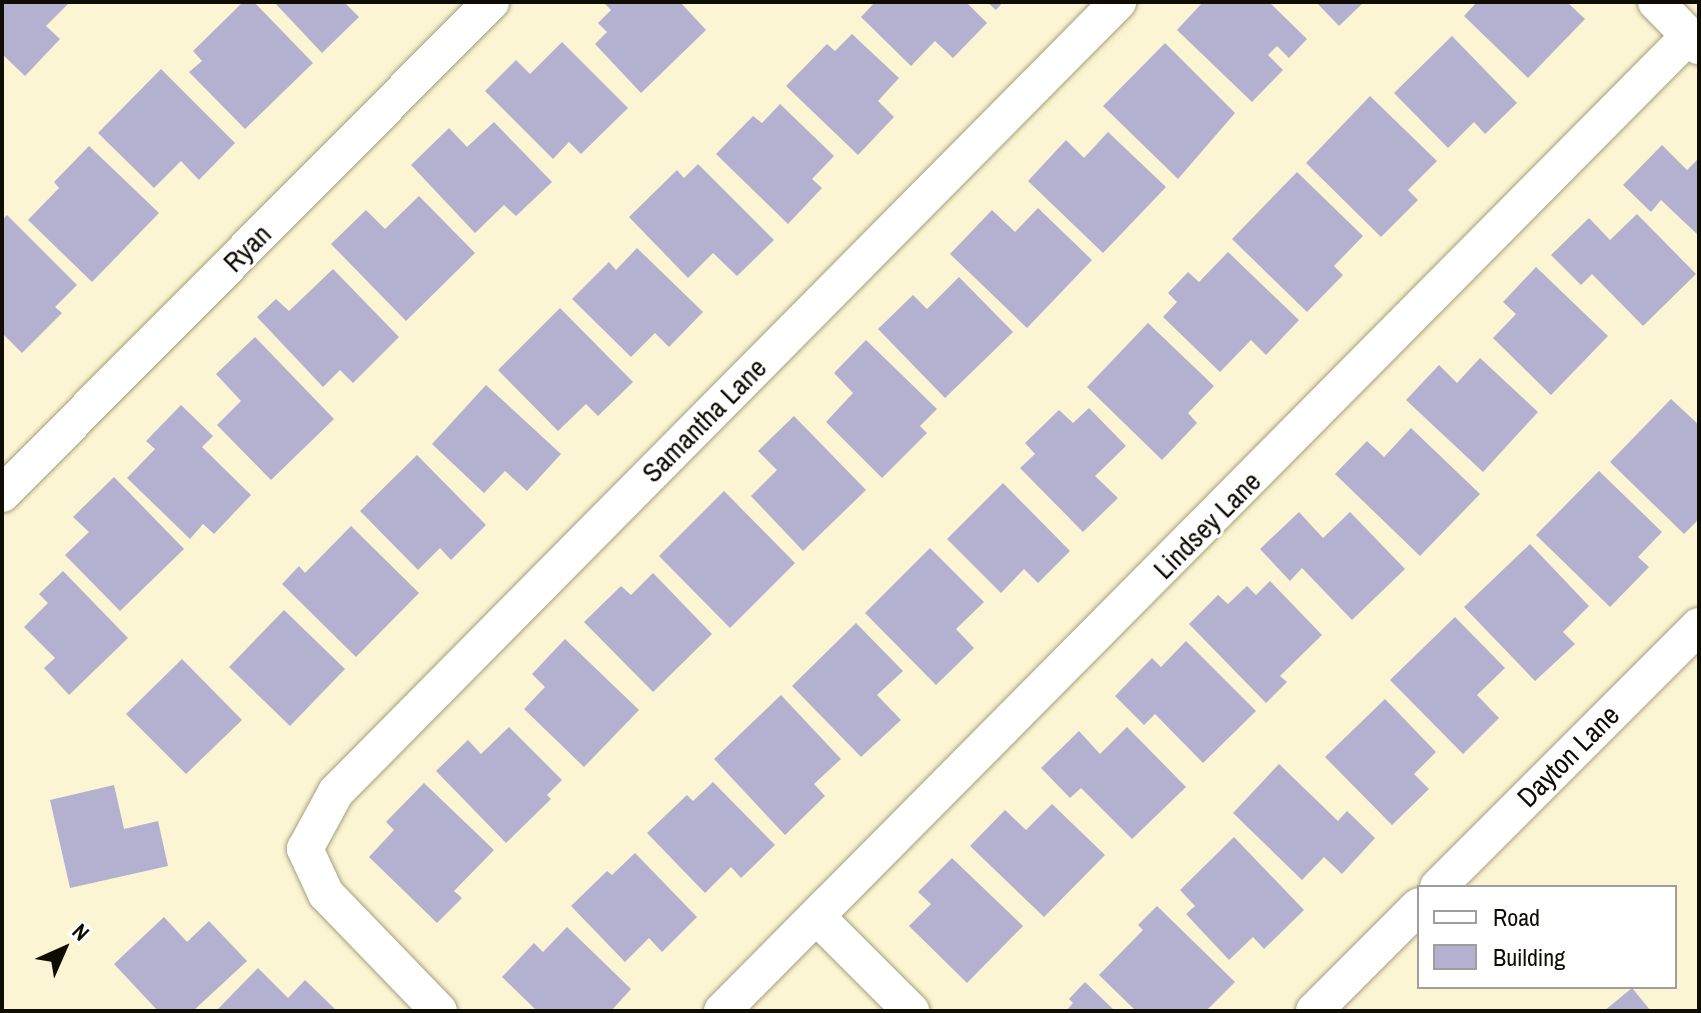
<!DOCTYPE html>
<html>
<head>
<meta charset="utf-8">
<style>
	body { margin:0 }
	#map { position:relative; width:1701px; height:1013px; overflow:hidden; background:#fbf5d3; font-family:"Archivo Narrow",sans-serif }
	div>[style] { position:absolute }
	.building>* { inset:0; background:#b4b0d0 }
	.roads { filter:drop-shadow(0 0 2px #a59f7f) drop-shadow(0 0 2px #a59f7f) }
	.minor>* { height:36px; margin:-18px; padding:0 18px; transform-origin:18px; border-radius:18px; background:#fff }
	span { translate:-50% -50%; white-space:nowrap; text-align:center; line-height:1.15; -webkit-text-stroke:6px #fff; paint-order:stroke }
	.street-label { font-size:28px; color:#0f0c03 }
	.frame { position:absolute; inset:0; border:4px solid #0f0c03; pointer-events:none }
	.legend { position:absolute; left:1417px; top:885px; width:260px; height:104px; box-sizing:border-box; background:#fff; border:2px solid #9f9e9a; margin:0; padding:10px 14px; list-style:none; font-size:24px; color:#0f0c03 }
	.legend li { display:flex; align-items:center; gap:16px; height:40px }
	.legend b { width:40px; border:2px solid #9f9e9a }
	.north { position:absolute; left:24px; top:909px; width:80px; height:80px; -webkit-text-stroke:6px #fff; paint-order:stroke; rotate:45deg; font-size:22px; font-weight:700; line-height:32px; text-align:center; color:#0f0c03 }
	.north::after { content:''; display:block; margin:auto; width:28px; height:36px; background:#0f0c03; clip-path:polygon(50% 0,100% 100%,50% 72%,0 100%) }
</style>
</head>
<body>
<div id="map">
	<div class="building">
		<div style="clip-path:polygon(2px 2px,68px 4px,46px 26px,60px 39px,25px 76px,2px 54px)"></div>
		<div style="clip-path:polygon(243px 2px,254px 2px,313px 63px,245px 129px,189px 72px,202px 61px,193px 51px)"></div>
		<div style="clip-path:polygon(274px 2px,344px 2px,359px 17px,322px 53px)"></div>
		<div style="clip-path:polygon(603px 2px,680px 2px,706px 30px,641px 93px,595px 44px,607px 32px,598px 23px,611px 10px)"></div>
		<div style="clip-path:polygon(875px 2px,966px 2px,987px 23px,953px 58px,935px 41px,911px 66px,861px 17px)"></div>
		<div style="clip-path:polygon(987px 2px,1003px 2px,996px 10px)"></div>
		<div style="clip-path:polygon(1203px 2px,1269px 2px,1307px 39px,1289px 58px,1277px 46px,1268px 55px,1283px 70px,1252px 102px,1177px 30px)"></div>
		<div style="clip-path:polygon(1316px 2px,1364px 2px,1339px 26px)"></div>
		<div style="clip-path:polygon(1477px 2px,1567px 2px,1585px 19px,1528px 78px,1464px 16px)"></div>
		<div style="clip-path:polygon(852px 34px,899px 78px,878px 101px,894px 117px,858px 155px,786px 86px,827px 44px,835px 51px)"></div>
		<div style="clip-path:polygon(1452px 36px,1517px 103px,1485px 134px,1474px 122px,1448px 148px,1394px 93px)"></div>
		<div style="clip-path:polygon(562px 42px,628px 108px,581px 154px,569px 142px,553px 159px,485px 91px,516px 60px,530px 74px)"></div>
		<div style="clip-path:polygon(1165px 43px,1235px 113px,1178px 179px,1103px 106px)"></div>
		<div style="clip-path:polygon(161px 69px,235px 143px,199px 180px,181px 161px,154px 188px,98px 133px)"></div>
		<div style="clip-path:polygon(1370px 96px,1437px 161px,1408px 190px,1418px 200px,1381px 237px,1306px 163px)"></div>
		<div style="clip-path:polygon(780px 104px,834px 156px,812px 179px,822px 188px,788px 224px,716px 154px,753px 116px,762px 123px)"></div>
		<div style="clip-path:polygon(494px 122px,552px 182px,516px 216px,504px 205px,475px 233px,411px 165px,449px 128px,467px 147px)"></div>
		<div style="clip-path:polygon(1108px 132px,1166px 187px,1103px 253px,1028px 181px,1066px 140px,1084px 158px)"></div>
		<div style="clip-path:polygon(1662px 145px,1687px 170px,1699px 158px,1699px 236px,1661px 200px,1651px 212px,1623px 185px)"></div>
		<div style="clip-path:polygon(89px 146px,159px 213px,92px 282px,28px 220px,59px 188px,54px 182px)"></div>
		<div style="clip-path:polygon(698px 164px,774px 240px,737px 276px,713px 253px,688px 278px,629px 217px,677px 170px,684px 178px)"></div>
		<div style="clip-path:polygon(1297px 172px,1363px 236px,1334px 266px,1343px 275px,1307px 312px,1232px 239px)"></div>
		<div style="clip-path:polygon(419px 196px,475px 253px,406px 321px,331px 244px,366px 210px,385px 229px)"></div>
		<div style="clip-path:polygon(1038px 208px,1092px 260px,1027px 328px,950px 254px,992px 210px,1015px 232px)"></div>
		<div style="clip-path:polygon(1637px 214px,1696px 274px,1643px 326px,1592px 274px,1581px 285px,1551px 255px,1589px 218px,1610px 240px)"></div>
		<div style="clip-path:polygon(7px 215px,77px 285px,55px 307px,62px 313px,22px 353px,2px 333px,2px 220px)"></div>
		<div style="clip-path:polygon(637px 248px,703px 312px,669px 347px,655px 333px,631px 357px,572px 299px,609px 262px,616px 270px)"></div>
		<div style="clip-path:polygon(1228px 252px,1299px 320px,1266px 355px,1251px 340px,1220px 372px,1163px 317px,1177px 302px,1168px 293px,1188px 272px,1199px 282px)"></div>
		<div style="clip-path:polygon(1536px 267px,1608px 336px,1551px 395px,1493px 338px,1516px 314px,1503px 302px)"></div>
		<div style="clip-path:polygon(333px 269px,399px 337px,353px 383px,340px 370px,323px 387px,257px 317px,276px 299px,289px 311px)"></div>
		<div style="clip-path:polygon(959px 277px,1013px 332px,945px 398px,878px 329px,913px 295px,927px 309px)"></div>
		<div style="clip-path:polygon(560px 308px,633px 382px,598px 416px,586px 404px,558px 431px,498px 370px)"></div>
		<div style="clip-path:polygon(1148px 323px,1214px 386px,1188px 413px,1197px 423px,1162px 460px,1087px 387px)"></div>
		<div style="clip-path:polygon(255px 337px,334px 419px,271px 480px,217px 425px,241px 401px,216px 374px)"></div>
		<div style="clip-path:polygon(866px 340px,937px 409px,920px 426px,927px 433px,882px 478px,826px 422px,853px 393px,834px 373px)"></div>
		<div style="clip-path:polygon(1480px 358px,1538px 412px,1483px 472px,1406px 400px,1439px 365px,1457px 383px)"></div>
		<div style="clip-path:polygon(486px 385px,561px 454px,527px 491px,505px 471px,484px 493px,432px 444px)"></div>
		<div style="clip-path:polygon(1671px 399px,1699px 425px,1699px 519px,1684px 534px,1610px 462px)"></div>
		<div style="clip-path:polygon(181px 405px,213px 436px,202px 447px,251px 495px,214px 534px,203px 524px,190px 539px,127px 478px,155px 449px,146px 441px)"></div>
		<div style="clip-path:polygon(1089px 408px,1126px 446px,1095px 476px,1118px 498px,1083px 532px,1020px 468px,1035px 454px,1025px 443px,1059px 410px,1073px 423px)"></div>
		<div style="clip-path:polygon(794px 416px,866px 490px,803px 551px,751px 496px,777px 470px,758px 451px)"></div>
		<div style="clip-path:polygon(1411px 428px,1480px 494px,1420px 556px,1335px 474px,1367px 441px,1384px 457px)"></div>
		<div style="clip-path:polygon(417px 455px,486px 525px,451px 560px,440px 548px,418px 570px,360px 511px)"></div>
		<div style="clip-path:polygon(1599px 471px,1662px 532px,1638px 557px,1649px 567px,1610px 607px,1536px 535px)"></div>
		<div style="clip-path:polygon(114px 477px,184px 549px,120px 611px,65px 555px,89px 532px,73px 517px)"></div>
		<div style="clip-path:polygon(1003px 483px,1070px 551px,1038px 583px,1024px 569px,1001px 593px,947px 539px)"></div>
		<div style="clip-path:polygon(724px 491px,795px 563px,730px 628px,659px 556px)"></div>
		<div style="clip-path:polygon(1299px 512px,1323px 538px,1350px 512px,1405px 569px,1352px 620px,1302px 568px,1290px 581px,1260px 549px)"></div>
		<div style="clip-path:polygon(351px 526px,419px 593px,356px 657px,282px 584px,299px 566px,305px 573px)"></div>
		<div style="clip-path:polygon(1530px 544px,1589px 606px,1563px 632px,1575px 644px,1535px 681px,1464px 607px)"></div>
		<div style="clip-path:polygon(930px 548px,984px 602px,956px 629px,974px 648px,936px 685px,865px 613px)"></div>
		<div style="clip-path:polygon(63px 571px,128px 638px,69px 695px,44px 668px,55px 658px,24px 627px,48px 603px,39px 594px)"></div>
		<div style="clip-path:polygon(653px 573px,712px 634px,653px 692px,584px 622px,621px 586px,631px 595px)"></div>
		<div style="clip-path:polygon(1270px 581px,1322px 635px,1280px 676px,1287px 682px,1266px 703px,1189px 624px,1218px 595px,1228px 604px,1247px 586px,1256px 595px)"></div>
		<div style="clip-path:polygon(284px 610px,345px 669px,290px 726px,229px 667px)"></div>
		<div style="clip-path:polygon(1455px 617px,1505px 668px,1477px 695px,1499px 718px,1463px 754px,1390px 680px)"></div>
		<div style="clip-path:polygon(856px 623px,903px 671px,877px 695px,901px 720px,861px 757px,792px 686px)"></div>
		<div style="clip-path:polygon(565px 639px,639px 710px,584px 767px,524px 709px,545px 687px,532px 674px)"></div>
		<div style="clip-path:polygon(1186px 641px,1256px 711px,1203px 763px,1155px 714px,1144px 725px,1115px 696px,1152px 658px,1161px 667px)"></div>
		<div style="clip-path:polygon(182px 659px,242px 720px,186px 774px,126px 714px)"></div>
		<div style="clip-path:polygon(781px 695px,841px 759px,814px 784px,825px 796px,785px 835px,714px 759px)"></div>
		<div style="clip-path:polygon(1385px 699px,1436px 752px,1414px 774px,1429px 789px,1392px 825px,1325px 757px)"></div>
		<div style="clip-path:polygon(509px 727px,562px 780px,547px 795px,551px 799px,506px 843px,436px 771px,468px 740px,481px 754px)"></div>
		<div style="clip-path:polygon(1127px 727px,1186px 787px,1132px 839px,1081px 788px,1070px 798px,1041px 768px,1079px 731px,1100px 754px)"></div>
		<div style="clip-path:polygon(1279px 764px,1338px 821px,1347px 811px,1375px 838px,1342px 874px,1324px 857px,1302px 880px,1233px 813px)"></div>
		<div style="clip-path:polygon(713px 782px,775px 845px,741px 878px,731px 867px,705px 893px,647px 833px,687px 795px,693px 801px)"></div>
		<div style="clip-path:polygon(424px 783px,494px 850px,454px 891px,462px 898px,437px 923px,369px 857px,394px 830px,386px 822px)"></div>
		<div style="clip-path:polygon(114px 785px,124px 829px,158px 821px,168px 866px,70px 888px,50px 800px)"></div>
		<div style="clip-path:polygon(1052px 804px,1105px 855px,1044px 917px,970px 846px,1005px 810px,1026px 830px)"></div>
		<div style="clip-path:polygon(1234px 837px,1304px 910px,1264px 949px,1253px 937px,1229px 960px,1186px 914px,1195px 906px,1180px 890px)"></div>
		<div style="clip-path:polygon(635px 853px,697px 917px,662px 952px,649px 938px,625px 962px,571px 906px,607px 871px,612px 875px)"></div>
		<div style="clip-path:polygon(952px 858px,1023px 926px,967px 983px,909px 926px,931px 904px,918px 892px)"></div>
		<div style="clip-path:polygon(1157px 906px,1235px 982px,1206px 1011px,1136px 1011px,1099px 975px,1143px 930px,1138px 925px)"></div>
		<div style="clip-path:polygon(164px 917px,187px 942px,209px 921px,247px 961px,193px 1011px,158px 1011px,114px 964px)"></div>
		<div style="clip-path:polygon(567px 927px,631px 989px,611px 1011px,537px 1011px,502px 977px,534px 943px,543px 952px)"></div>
		<div style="clip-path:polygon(258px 968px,288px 998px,305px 980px,337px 1011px,216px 1011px)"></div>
		<div style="clip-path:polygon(1085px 982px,1115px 1011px,1066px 1011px,1073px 1003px,1069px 999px)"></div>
		<div style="clip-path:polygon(1632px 988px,1651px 1011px,1604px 1011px)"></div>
	</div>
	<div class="roads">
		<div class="minor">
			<div style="left:1656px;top:2px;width:62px;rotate:45.7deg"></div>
			<div style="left:2px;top:494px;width:694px;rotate:-45.18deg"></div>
			<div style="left:1438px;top:887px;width:369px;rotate:-45deg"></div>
			<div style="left:818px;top:918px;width:132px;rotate:45deg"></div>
			<div style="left:439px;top:1011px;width:163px;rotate:-134deg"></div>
			<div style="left:326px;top:894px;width:50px;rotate:-115deg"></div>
			<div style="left:305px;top:849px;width:65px;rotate:-61.5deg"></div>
			<div style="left:336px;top:792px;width:1112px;rotate:-45.29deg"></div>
			<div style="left:722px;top:1011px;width:1373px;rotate:-45.24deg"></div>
			<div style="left:1314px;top:1011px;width:148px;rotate:-45deg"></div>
		</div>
	</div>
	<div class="street-label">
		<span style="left:247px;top:248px;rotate:-45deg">Ryan</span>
		<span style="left:704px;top:420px;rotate:-45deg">Samantha Lane</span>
		<span style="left:1207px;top:525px;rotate:-45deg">Lindsey Lane</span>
		<span style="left:1568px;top:756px;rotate:-45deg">Dayton Lane</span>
	</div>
	<div class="frame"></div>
	<ul class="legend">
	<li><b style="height:10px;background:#fff"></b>Road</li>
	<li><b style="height:22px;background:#b4b0d0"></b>Building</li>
	</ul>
	<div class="north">N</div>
</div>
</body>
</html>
